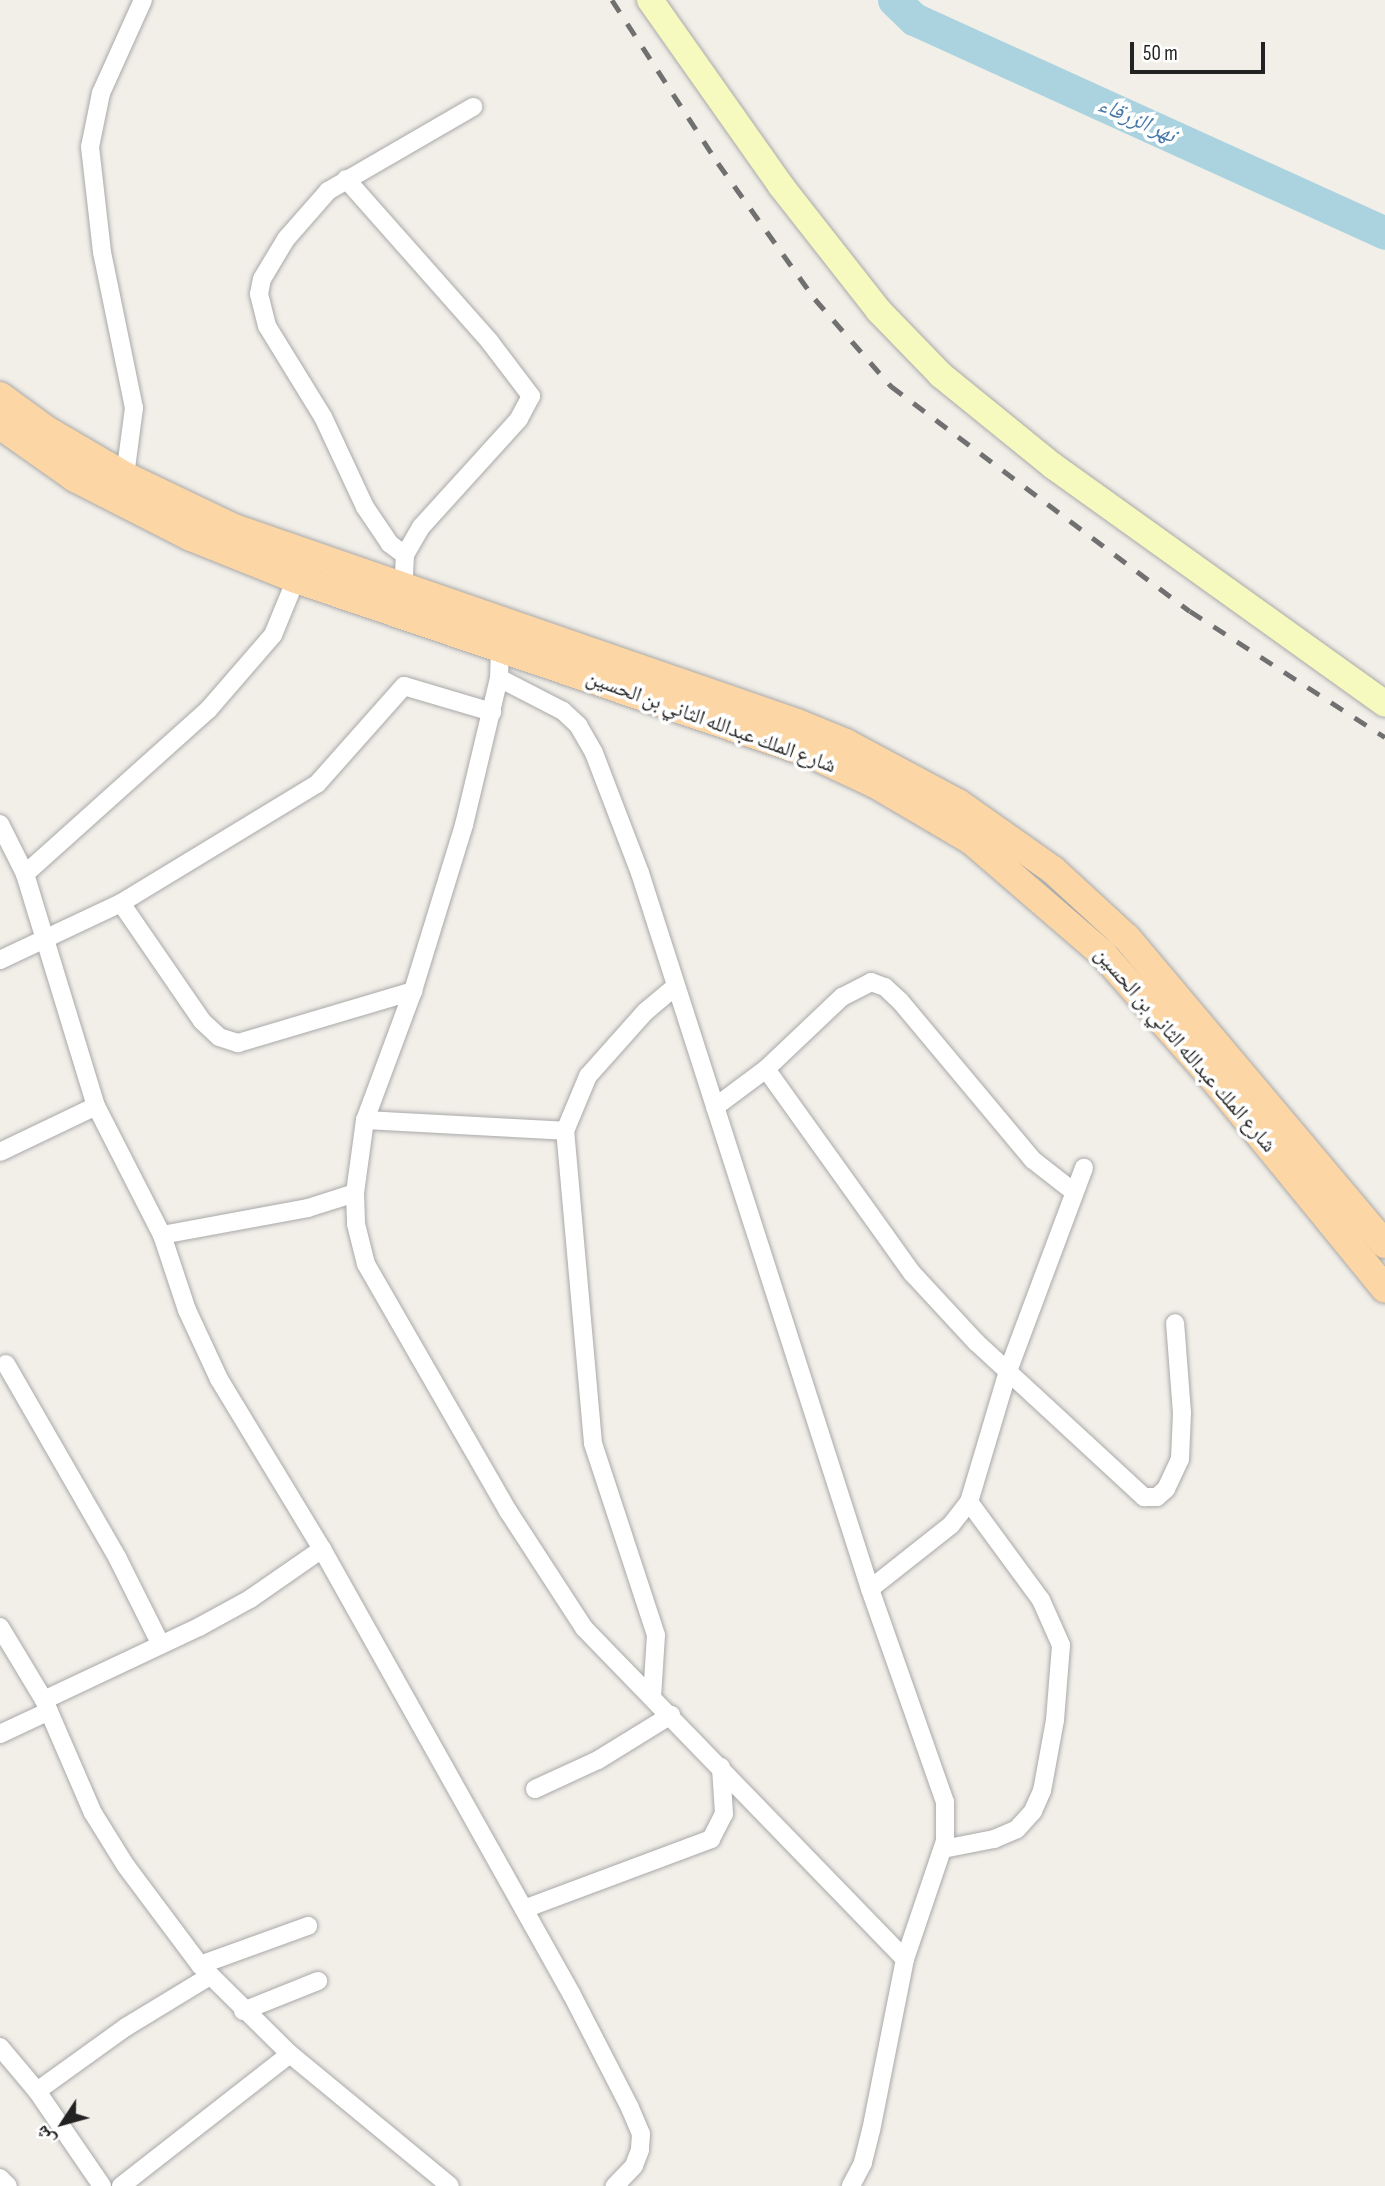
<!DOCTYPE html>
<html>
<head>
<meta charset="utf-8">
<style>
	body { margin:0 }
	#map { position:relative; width:1385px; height:2186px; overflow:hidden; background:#f2efe9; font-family:"Sofia Sans Condensed","Noto Naskh Arabic",sans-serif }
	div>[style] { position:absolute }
	.river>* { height:33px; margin:-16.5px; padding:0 16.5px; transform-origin:16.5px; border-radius:16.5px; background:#aad3df }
	.roads { filter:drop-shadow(0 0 2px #a9a9a9) drop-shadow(0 0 2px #a9a9a9) }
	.street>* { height:18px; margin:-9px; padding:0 9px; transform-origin:9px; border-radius:9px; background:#fff }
	.secondary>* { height:26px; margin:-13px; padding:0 13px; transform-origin:13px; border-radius:13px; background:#f7fabf }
	.primary>* { height:28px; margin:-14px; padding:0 14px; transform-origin:14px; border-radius:14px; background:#fcd6a4 }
	.rail>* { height:5px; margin-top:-2.5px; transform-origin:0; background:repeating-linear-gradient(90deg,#707070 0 14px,transparent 0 28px) }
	span { translate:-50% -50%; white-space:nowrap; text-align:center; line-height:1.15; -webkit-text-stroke:7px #fff; paint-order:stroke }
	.street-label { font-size:21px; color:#222 }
	.water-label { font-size:23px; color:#4a7aab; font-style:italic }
	.north { position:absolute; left:28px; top:2088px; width:70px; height:70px; -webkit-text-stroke:5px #fff; paint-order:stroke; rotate:234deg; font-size:19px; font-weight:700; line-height:28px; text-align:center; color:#222 }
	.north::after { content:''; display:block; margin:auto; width:24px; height:32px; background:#222; clip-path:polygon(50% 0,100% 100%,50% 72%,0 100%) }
	.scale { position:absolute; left:1130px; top:42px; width:135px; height:32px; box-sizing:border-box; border:4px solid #222; border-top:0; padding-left:9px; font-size:21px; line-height:24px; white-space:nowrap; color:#222; -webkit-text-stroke:5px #fff; paint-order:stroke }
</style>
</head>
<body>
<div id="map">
	<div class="river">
		<div style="left:894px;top:0;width:28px;rotate:44deg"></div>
		<div style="left:914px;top:19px;width:517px;rotate:24.43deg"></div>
	</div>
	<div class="roads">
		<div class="street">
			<div style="left:346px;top:179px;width:217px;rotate:48.5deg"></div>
			<div style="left:490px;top:342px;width:68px;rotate:52.8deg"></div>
			<div style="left:531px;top:396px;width:26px;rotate:118deg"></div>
			<div style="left:519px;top:419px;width:146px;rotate:132.2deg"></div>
			<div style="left:421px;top:527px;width:32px;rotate:120deg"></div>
			<div style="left:405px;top:555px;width:34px;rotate:93deg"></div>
			<div style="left:125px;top:476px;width:69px;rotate:-82.5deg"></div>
			<div style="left:134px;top:408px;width:159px;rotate:-101.6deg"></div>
			<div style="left:102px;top:252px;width:106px;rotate:-96.5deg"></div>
			<div style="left:90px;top:147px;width:55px;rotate:-78.5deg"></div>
			<div style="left:101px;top:93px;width:102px;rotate:-65.7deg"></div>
			<div style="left:405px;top:555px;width:19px;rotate:-144deg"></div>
			<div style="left:390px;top:544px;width:45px;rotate:-124deg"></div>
			<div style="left:365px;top:507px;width:99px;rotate:-115deg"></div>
			<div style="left:323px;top:417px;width:107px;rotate:-121.6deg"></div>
			<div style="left:267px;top:326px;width:33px;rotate:-104deg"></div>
			<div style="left:259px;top:294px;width:15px;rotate:-79deg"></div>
			<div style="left:262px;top:279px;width:47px;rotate:-59deg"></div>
			<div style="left:286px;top:239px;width:64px;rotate:-48.8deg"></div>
			<div style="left:328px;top:191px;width:168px;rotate:-30.1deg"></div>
			<div style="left:500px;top:649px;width:29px;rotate:92deg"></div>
			<div style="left:499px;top:678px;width:151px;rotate:103.4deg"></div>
			<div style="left:464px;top:825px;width:174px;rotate:107.1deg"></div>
			<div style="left:413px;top:991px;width:138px;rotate:110.4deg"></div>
			<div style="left:365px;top:1120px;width:74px;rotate:97.8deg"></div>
			<div style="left:355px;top:1193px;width:31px;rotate:88deg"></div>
			<div style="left:356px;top:1224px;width:41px;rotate:76deg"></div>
			<div style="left:366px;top:1264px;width:285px;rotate:60.1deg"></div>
			<div style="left:508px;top:1511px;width:140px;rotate:57deg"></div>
			<div style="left:584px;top:1628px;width:461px;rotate:45.9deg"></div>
			<div style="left:499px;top:678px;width:72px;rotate:27.3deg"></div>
			<div style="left:563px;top:711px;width:21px;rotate:43deg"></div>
			<div style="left:578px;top:725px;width:32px;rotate:60deg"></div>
			<div style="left:594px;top:753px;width:129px;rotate:69deg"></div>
			<div style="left:640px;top:873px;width:752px;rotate:72.19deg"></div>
			<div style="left:870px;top:1589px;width:226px;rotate:70.6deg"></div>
			<div style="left:945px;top:1802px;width:39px;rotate:90deg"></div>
			<div style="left:945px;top:1841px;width:125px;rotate:108.7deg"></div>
			<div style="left:905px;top:1959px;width:174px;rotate:101.2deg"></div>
			<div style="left:871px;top:2130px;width:34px;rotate:104deg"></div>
			<div style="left:863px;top:2163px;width:26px;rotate:118deg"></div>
			<div style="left:0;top:824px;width:56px;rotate:63.4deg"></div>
			<div style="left:25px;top:874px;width:243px;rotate:73deg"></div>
			<div style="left:96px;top:1106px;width:145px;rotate:62.9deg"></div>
			<div style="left:162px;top:1235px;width:79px;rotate:71.6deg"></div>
			<div style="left:187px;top:1310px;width:76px;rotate:65.1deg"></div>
			<div style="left:219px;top:1379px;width:199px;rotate:58.8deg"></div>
			<div style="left:322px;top:1549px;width:511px;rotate:60.73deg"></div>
			<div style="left:572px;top:1995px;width:127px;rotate:62.8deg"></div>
			<div style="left:630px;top:2108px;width:28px;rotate:67deg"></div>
			<div style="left:641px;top:2134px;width:16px;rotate:94deg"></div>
			<div style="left:640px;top:2150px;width:17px;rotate:111deg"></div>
			<div style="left:634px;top:2166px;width:28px;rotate:134deg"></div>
			<div style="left:25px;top:874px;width:246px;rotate:-41.9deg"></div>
			<div style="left:208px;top:710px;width:99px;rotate:-49.1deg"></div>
			<div style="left:273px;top:635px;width:61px;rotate:-67.7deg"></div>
			<div style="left:121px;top:903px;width:143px;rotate:55.5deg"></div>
			<div style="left:202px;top:1021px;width:23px;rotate:43deg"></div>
			<div style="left:219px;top:1037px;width:20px;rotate:18deg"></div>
			<div style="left:238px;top:1043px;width:183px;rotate:-16.5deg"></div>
			<div style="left:0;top:960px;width:134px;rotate:-25.2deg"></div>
			<div style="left:121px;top:903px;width:229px;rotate:-31.3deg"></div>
			<div style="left:317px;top:784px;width:131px;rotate:-48.4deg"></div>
			<div style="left:404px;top:686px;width:92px;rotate:16.5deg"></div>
			<div style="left:766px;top:1069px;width:252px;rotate:54.4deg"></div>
			<div style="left:913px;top:1274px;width:93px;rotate:47.2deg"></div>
			<div style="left:976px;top:1342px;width:229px;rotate:42.7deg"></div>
			<div style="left:1144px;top:1497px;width:13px"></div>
			<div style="left:1157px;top:1497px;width:12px;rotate:-42deg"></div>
			<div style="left:1166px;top:1489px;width:33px;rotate:-65deg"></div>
			<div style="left:1180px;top:1459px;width:46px;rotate:-87.5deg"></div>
			<div style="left:1182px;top:1413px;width:90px;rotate:-94.4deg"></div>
			<div style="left:715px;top:1107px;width:64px;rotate:-36.7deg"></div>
			<div style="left:766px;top:1069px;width:105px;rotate:-43.5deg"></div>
			<div style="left:842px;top:997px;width:33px;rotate:-27deg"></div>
			<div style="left:871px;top:982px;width:15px;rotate:20deg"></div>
			<div style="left:885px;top:987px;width:21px;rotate:43deg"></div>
			<div style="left:900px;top:1001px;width:207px;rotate:50.1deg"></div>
			<div style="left:1033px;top:1160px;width:52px;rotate:38deg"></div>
			<div style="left:365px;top:1120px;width:200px;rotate:3.1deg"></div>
			<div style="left:0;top:1152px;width:106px;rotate:-25.6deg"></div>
			<div style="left:162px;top:1235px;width:148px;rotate:-10.5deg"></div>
			<div style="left:308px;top:1208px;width:49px;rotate:-17.7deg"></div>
			<div style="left:6px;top:1364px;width:225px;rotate:60.1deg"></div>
			<div style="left:118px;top:1559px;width:94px;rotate:63.4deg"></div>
			<div style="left:870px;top:1589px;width:103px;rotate:-38.3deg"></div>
			<div style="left:951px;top:1525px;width:29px;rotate:-52deg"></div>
			<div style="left:969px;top:1502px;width:137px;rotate:-73.4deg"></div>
			<div style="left:1008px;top:1371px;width:217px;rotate:-69.5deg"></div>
			<div style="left:0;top:1627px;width:85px;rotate:58.9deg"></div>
			<div style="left:44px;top:1700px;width:123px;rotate:66.6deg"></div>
			<div style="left:93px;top:1813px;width:62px;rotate:58.1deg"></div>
			<div style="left:126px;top:1866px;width:124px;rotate:53.2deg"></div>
			<div style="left:200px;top:1965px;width:127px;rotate:44.7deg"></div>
			<div style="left:290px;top:2054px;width:207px;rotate:39.5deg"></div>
			<div style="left:652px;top:1697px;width:62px;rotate:-86.3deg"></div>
			<div style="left:656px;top:1635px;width:202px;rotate:-108.2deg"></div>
			<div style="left:593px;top:1443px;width:313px;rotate:-95.1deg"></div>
			<div style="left:565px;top:1131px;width:60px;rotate:-67.3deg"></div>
			<div style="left:588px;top:1076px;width:86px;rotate:-48.3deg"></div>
			<div style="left:645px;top:1012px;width:39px;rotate:-40deg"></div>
			<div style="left:44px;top:1700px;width:171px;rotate:-25.2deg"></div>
			<div style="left:199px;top:1627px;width:58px;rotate:-28.8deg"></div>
			<div style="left:250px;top:1599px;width:88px;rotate:-34.8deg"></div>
			<div style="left:0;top:1734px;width:54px;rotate:-25.1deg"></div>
			<div style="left:535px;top:1789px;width:69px;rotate:-24.7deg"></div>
			<div style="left:598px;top:1760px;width:86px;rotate:-31.7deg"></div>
			<div style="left:943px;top:1849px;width:52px;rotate:-11.1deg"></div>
			<div style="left:994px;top:1839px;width:25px;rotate:-23deg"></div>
			<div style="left:1017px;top:1829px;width:24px;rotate:-48deg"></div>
			<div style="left:1033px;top:1811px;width:22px;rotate:-66deg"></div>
			<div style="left:1042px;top:1791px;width:72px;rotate:-79.6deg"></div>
			<div style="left:1055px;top:1720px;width:75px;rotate:-85.4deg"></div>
			<div style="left:1061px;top:1645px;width:49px;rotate:-114deg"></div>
			<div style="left:1041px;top:1600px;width:122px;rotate:-126.3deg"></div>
			<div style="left:524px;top:1909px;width:200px;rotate:-20.5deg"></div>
			<div style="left:711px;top:1839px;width:28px;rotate:-63deg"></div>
			<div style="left:724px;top:1814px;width:47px;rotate:-93.7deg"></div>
			<div style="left:200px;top:1965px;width:115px;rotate:-19.9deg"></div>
			<div style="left:243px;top:2011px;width:81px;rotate:-21.8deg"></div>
			<div style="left:0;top:2047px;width:57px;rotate:49.9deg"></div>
			<div style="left:37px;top:2091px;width:115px;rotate:55.6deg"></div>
			<div style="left:37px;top:2091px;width:110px;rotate:-35.7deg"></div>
			<div style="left:126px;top:2027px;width:98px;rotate:-31.3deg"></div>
			<div style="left:0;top:2178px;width:11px;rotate:45deg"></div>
			<div style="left:121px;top:2186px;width:214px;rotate:-38deg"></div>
		</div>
		<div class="secondary">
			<div style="left:650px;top:0;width:228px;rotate:54.8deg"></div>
			<div style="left:781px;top:186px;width:159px;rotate:51.9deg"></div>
			<div style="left:879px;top:311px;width:89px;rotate:45.9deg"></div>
			<div style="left:941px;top:375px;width:144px;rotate:39.1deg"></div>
			<div style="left:1053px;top:466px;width:408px;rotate:35.6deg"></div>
		</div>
		<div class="primary">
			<div style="left:0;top:396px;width:56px;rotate:36.3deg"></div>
			<div style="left:45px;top:429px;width:93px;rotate:30.4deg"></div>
			<div style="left:125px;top:476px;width:121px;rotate:25.5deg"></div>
			<div style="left:234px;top:528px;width:596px;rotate:19.1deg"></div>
			<div style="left:797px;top:723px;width:53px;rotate:22.2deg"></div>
			<div style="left:846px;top:743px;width:127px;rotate:28.2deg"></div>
			<div style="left:958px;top:803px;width:116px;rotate:35.2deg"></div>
			<div style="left:1053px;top:870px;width:100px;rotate:42.6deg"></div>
			<div style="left:1127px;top:938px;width:400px;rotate:49.9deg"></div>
			<div style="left:0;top:425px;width:92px;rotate:35.2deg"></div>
			<div style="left:75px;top:478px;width:130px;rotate:27deg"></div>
			<div style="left:191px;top:537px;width:113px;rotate:21.8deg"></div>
			<div style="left:296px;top:579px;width:542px;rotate:18.74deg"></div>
			<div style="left:809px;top:753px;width:73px;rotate:25.2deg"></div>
			<div style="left:875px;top:784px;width:113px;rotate:30.4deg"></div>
			<div style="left:972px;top:841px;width:173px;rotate:40.8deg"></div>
			<div style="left:1103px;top:954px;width:174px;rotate:48.5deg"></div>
			<div style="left:1218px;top:1084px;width:264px;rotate:50.8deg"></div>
		</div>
	</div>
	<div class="rail">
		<div style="left:612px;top:0;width:194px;rotate:57deg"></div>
		<div style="left:718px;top:163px;width:167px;rotate:54.5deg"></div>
		<div style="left:815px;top:299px;width:116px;rotate:48.9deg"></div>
		<div style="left:891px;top:386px;width:374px;rotate:37deg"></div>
		<div style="left:1190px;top:611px;width:232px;rotate:32.9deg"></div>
	</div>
	<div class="street-label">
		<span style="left:711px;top:722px;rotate:20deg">شارع الملك عبدالله الثاني بن الحسين</span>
		<span style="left:1185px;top:1050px;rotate:49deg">شارع الملك عبدالله الثاني بن الحسين</span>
	</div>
	<div class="water-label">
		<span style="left:1137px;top:120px;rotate:24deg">نهر الزرقاء</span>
	</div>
	<div class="north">ش</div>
	<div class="scale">50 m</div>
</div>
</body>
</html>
